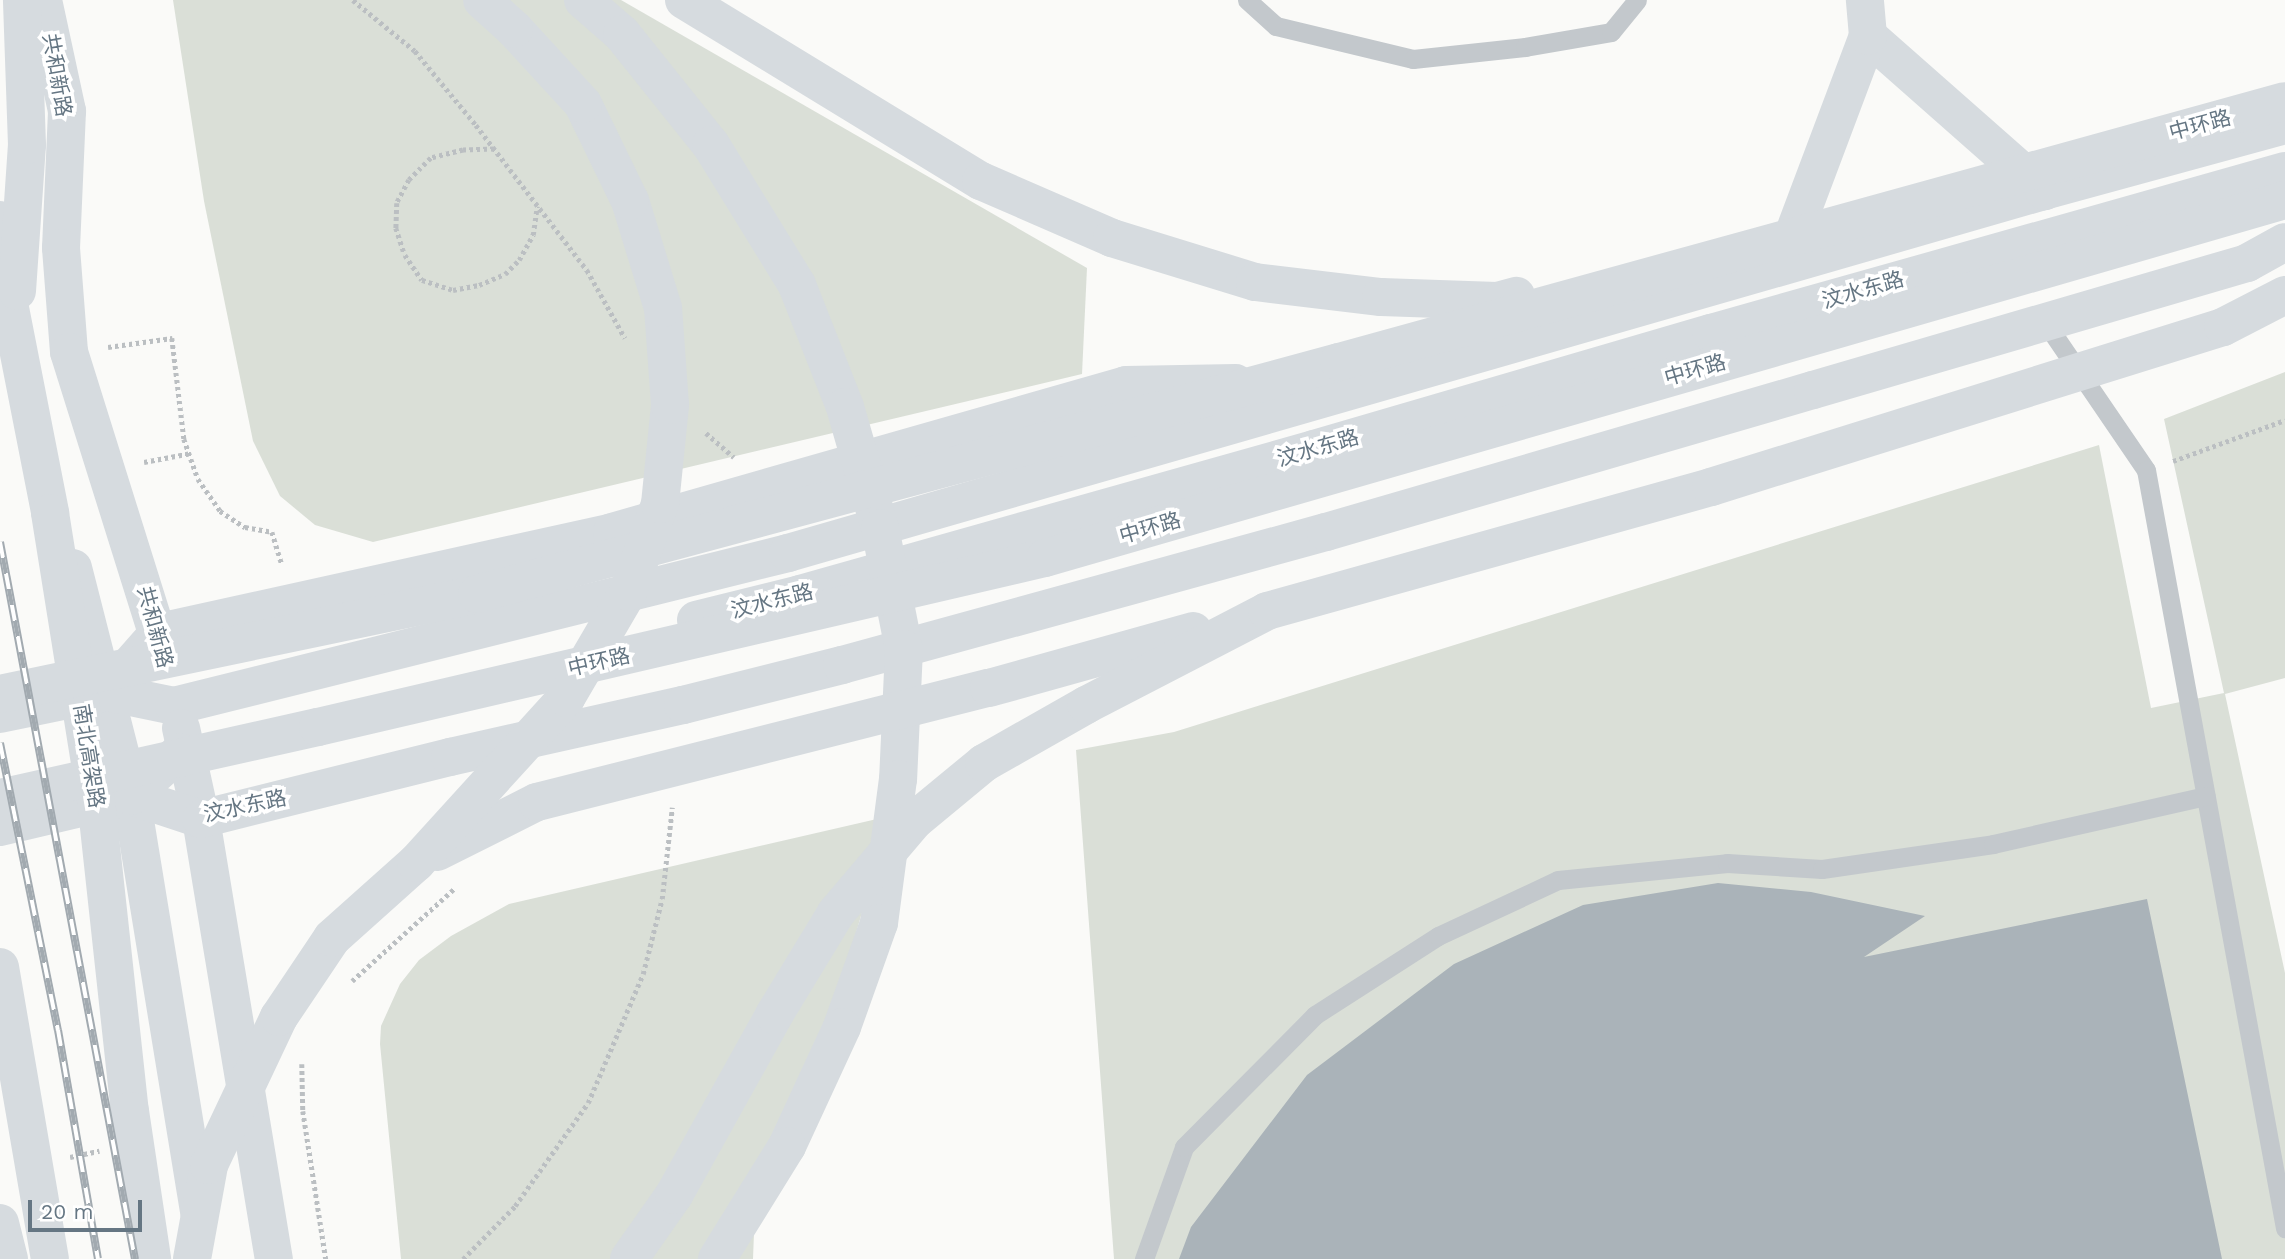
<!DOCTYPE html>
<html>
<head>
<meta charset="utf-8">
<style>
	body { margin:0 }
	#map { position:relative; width:2285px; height:1259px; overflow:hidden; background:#fafaf8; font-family:"Work Sans","Noto Sans SC",sans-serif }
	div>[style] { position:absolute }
	.green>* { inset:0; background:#dadfd7 }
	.building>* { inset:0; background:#aab3b9 }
	.path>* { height:4.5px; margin-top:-2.25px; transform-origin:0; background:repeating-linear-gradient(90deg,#bbbfc2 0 3.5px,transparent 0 7px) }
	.lane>* { height:19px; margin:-9.5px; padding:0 9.5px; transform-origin:9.5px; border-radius:9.5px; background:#c3c8cc }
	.secondary>* { height:38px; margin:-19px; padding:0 19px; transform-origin:19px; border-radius:19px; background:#d6dbdf }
	.primary>* { height:38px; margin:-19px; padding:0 19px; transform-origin:19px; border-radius:19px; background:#d6dbdf }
	.highway>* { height:38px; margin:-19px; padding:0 19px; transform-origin:19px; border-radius:19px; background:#d6dbdf }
	.rail>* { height:8px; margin-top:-4px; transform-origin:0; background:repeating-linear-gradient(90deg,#fff 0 16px,#a2aab0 0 32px); box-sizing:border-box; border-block:2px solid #a2aab0 }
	span { translate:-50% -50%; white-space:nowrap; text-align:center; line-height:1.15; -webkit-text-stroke:7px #fff; paint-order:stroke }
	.street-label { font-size:21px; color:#657683 }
	.scale { position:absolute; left:28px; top:1200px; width:114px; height:32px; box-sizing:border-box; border:4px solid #657683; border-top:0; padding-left:9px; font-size:21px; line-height:24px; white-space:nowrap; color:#657683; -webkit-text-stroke:5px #fff; paint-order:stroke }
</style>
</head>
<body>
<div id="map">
	<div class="green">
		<div style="clip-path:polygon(173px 0,621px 0,1087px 268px,1082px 374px,373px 542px,315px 525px,280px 496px,253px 441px,204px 201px)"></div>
		<div style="clip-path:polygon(2285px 372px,2285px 678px,2225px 694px,2285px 973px,2285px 1259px,1114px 1259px,1076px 750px,1174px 732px,2099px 445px,2151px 708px,2224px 693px,2164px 419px)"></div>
		<div style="clip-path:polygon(890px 816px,829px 1026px,756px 1181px,753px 1259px,401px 1259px,380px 1044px,381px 1026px,400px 984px,419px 960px,451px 936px,509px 904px)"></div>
	</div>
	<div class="building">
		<div style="clip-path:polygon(1718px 883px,1811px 892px,1925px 916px,1864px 957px,2147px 899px,2222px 1259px,1179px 1259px,1191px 1227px,1307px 1075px,1454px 964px,1583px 905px)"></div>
	</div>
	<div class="path">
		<div style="left:353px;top:0;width:80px;rotate:39.4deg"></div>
		<div style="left:415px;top:51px;width:96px;rotate:50.5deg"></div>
		<div style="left:476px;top:125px;width:183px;rotate:52.6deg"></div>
		<div style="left:587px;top:270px;width:78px;rotate:60.8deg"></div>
		<div style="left:494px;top:149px;width:31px;rotate:178deg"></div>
		<div style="left:463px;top:150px;width:33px;rotate:166deg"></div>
		<div style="left:431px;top:158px;width:31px;rotate:135deg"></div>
		<div style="left:409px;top:180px;width:26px;rotate:118deg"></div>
		<div style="left:397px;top:203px;width:25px;rotate:92deg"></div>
		<div style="left:396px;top:228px;width:28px;rotate:72deg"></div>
		<div style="left:405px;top:255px;width:30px;rotate:56deg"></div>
		<div style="left:422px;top:280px;width:33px;rotate:18deg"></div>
		<div style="left:453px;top:290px;width:26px;rotate:-11deg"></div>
		<div style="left:479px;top:285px;width:28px;rotate:-23deg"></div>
		<div style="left:505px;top:274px;width:20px;rotate:-45deg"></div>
		<div style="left:519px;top:260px;width:29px;rotate:-61deg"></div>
		<div style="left:533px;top:235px;width:29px;rotate:-82deg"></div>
		<div style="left:108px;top:347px;width:65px;rotate:-8deg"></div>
		<div style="left:172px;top:338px;width:102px;rotate:83.2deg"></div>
		<div style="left:184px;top:439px;width:42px;rotate:70.7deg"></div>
		<div style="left:198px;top:479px;width:39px;rotate:55deg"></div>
		<div style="left:220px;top:511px;width:30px;rotate:33deg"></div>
		<div style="left:245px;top:527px;width:27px;rotate:10deg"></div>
		<div style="left:272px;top:532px;width:34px;rotate:73deg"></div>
		<div style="left:706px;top:433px;width:37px;rotate:41deg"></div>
		<div style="left:2173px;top:461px;width:119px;rotate:-20.1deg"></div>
		<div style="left:144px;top:462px;width:48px;rotate:-10.8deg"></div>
		<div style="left:352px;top:981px;width:139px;rotate:-42.1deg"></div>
		<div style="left:302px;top:1064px;width:47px;rotate:88.8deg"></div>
		<div style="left:303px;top:1111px;width:150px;rotate:81.2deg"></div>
		<div style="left:70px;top:1157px;width:30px;rotate:-12deg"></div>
		<div style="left:463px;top:1259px;width:74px;rotate:-45.5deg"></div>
		<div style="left:515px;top:1206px;width:126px;rotate:-54.7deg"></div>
		<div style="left:588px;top:1103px;width:140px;rotate:-66.9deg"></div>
		<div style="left:643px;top:974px;width:77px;rotate:-75.8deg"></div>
		<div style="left:662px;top:899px;width:92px;rotate:-83.7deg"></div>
	</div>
	<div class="lane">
		<div style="left:1247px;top:0;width:39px;rotate:42deg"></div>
		<div style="left:1276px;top:26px;width:141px;rotate:13.5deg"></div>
		<div style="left:1413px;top:59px;width:113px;rotate:-6.1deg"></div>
		<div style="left:1525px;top:47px;width:87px;rotate:-9.9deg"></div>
		<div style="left:1611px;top:32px;width:41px;rotate:-50.9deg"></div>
		<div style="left:2045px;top:322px;width:179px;rotate:55.7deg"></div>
		<div style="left:2146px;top:470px;width:771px;rotate:79.61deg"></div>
		<div style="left:1144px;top:1259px;width:119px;rotate:-70.3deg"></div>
		<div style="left:1184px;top:1147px;width:186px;rotate:-45.2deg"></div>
		<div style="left:1315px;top:1015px;width:146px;rotate:-32.7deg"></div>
		<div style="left:1438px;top:936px;width:132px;rotate:-25deg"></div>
		<div style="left:1558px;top:880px;width:170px;rotate:-5.7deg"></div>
		<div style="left:1727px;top:863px;width:95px;rotate:3.6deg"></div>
		<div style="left:1822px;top:869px;width:173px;rotate:-8.3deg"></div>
		<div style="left:1993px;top:844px;width:218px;rotate:-12.7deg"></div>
	</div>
	<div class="secondary">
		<div style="left:1868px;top:36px;width:235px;rotate:41.4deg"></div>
		<div style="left:1783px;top:262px;width:241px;rotate:-69.4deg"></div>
		<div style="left:1868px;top:36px;width:36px;rotate:-95deg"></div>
	</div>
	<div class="primary">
		<div style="left:43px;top:0;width:114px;rotate:77.8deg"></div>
		<div style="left:67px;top:111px;width:137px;rotate:92.5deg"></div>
		<div style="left:61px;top:248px;width:104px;rotate:85.6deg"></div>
		<div style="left:69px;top:352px;width:318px;rotate:72.6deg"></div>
		<div style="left:0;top:220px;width:62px;rotate:76deg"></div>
		<div style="left:73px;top:568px;width:235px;rotate:75.7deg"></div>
		<div style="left:131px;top:796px;width:422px;rotate:80.7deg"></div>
		<div style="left:696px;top:620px;width:107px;rotate:-14deg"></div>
		<div style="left:800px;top:594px;width:534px;rotate:-15.75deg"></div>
		<div style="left:1314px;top:449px;width:414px;rotate:-16.3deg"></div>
		<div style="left:1711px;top:333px;width:596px;rotate:-15.76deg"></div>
		<div style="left:115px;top:682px;width:67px;rotate:-48.7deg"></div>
		<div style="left:159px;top:632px;width:464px;rotate:-12.4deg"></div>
		<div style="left:612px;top:532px;width:535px;rotate:-15.96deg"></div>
		<div style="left:1126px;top:385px;width:110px;rotate:-1deg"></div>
		<div style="left:0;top:714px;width:108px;rotate:-11.7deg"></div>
		<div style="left:106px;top:692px;width:69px;rotate:11.6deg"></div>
		<div style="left:174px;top:706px;width:633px;rotate:-13.99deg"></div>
		<div style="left:788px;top:553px;width:1307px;rotate:-16.08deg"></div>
		<div style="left:2044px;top:191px;width:250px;rotate:-15.3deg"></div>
		<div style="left:181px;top:728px;width:93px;rotate:77.6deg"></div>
		<div style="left:201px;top:819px;width:446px;rotate:80.6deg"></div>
		<div style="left:131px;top:796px;width:74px;rotate:18.2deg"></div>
		<div style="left:201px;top:819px;width:257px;rotate:-14deg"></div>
		<div style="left:450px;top:757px;width:239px;rotate:-12.6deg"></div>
		<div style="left:683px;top:705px;width:164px;rotate:-14.1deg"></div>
		<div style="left:842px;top:665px;width:502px;rotate:-15.37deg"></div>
		<div style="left:1326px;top:532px;width:507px;rotate:-16.26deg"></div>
		<div style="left:1813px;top:390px;width:452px;rotate:-16.3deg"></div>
		<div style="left:2247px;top:263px;width:43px;rotate:-28.9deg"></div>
		<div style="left:0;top:827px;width:135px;rotate:-13.3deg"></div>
		<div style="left:131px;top:796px;width:66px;rotate:-41.9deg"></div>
		<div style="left:0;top:1223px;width:37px;rotate:76deg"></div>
	</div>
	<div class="highway">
		<div style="left:583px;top:0;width:52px;rotate:41.1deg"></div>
		<div style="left:622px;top:34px;width:142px;rotate:51.3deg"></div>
		<div style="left:711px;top:145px;width:164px;rotate:58.4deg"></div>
		<div style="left:797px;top:285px;width:131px;rotate:68.5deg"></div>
		<div style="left:845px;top:407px;width:126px;rotate:73.9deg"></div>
		<div style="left:880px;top:528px;width:123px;rotate:78.8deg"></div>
		<div style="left:904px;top:649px;width:130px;rotate:92.6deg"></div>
		<div style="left:898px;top:779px;width:145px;rotate:97.5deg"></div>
		<div style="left:879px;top:923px;width:110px;rotate:109.6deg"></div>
		<div style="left:842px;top:1027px;width:131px;rotate:114.8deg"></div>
		<div style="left:787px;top:1146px;width:133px;rotate:121.8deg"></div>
		<div style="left:684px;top:0;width:348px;rotate:31.4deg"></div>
		<div style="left:981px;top:181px;width:143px;rotate:23.5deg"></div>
		<div style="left:1112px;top:238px;width:150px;rotate:17.1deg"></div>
		<div style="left:1255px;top:282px;width:127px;rotate:6.8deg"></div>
		<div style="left:1381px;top:297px;width:116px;rotate:2deg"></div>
		<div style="left:1497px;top:301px;width:20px;rotate:-15deg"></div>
		<div style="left:0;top:257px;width:261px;rotate:78.9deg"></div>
		<div style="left:50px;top:513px;width:291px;rotate:80.9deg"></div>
		<div style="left:96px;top:800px;width:313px;rotate:83.8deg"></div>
		<div style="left:130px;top:1111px;width:150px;rotate:81.5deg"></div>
		<div style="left:17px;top:291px;width:146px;rotate:-86.1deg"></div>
		<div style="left:27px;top:145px;width:145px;rotate:-92deg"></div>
		<div style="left:0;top:694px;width:487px;rotate:-11.8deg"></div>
		<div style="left:477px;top:594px;width:893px;rotate:-15.06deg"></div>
		<div style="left:1339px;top:362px;width:981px;rotate:-15.42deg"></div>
		<div style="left:0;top:798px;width:326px;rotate:-12.6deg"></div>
		<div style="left:318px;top:727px;width:746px;rotate:-13.09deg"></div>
		<div style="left:1045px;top:558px;width:1291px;rotate:-16.1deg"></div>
		<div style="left:437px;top:852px;width:112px;rotate:-26.6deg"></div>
		<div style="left:537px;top:802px;width:466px;rotate:-14.2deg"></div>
		<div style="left:989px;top:688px;width:212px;rotate:-15.6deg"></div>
		<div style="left:0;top:967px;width:296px;rotate:80.3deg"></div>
		<div style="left:192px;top:1259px;width:96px;rotate:-79.7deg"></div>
		<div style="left:209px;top:1165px;width:164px;rotate:-64.7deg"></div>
		<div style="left:279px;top:1017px;width:95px;rotate:-56.1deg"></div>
		<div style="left:332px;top:938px;width:113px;rotate:-41.8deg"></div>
		<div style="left:416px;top:863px;width:223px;rotate:-47.7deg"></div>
		<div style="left:566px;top:698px;width:123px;rotate:-59.7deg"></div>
		<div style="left:628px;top:592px;width:94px;rotate:-70deg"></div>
		<div style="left:660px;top:504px;width:100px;rotate:-84.2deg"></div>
		<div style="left:670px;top:405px;width:97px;rotate:-94.1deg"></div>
		<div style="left:663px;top:308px;width:112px;rotate:-107.1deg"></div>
		<div style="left:630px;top:201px;width:108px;rotate:-115.9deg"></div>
		<div style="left:583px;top:104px;width:102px;rotate:-132.6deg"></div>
		<div style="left:514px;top:29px;width:43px;rotate:-137.8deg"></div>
		<div style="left:629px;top:1259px;width:78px;rotate:-54.9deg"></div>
		<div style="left:674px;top:1195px;width:206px;rotate:-60.9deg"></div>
		<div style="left:774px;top:1015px;width:119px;rotate:-58.7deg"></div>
		<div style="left:836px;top:913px;width:122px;rotate:-49.7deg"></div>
		<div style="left:915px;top:820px;width:89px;rotate:-39.6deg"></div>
		<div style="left:984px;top:763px;width:117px;rotate:-29.6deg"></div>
		<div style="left:1086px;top:705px;width:204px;rotate:-27.4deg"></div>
		<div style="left:1267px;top:611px;width:461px;rotate:-15.6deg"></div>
		<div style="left:1711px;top:487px;width:536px;rotate:-17.35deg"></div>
		<div style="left:2223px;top:327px;width:70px;rotate:-27.3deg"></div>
	</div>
	<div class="rail">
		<div style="left:0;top:542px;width:730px;rotate:79.34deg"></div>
		<div style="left:0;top:743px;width:293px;rotate:78.6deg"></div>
		<div style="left:58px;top:1030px;width:232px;rotate:80.1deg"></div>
	</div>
	<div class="street-label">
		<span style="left:57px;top:75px;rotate:80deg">共和新路</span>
		<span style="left:2200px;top:125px;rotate:-15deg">中环路</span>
		<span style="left:1863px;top:290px;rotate:-16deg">汶水东路</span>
		<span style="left:1695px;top:370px;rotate:-16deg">中环路</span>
		<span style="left:1318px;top:448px;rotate:-16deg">汶水东路</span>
		<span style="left:1150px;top:528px;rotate:-16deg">中环路</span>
		<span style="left:772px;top:601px;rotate:-14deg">汶水东路</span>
		<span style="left:155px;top:627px;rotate:75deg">共和新路</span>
		<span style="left:599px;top:662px;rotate:-13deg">中环路</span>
		<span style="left:89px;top:756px;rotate:81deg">南北高架路</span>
		<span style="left:245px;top:806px;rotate:-12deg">汶水东路</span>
	</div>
	<div class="scale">20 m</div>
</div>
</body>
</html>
